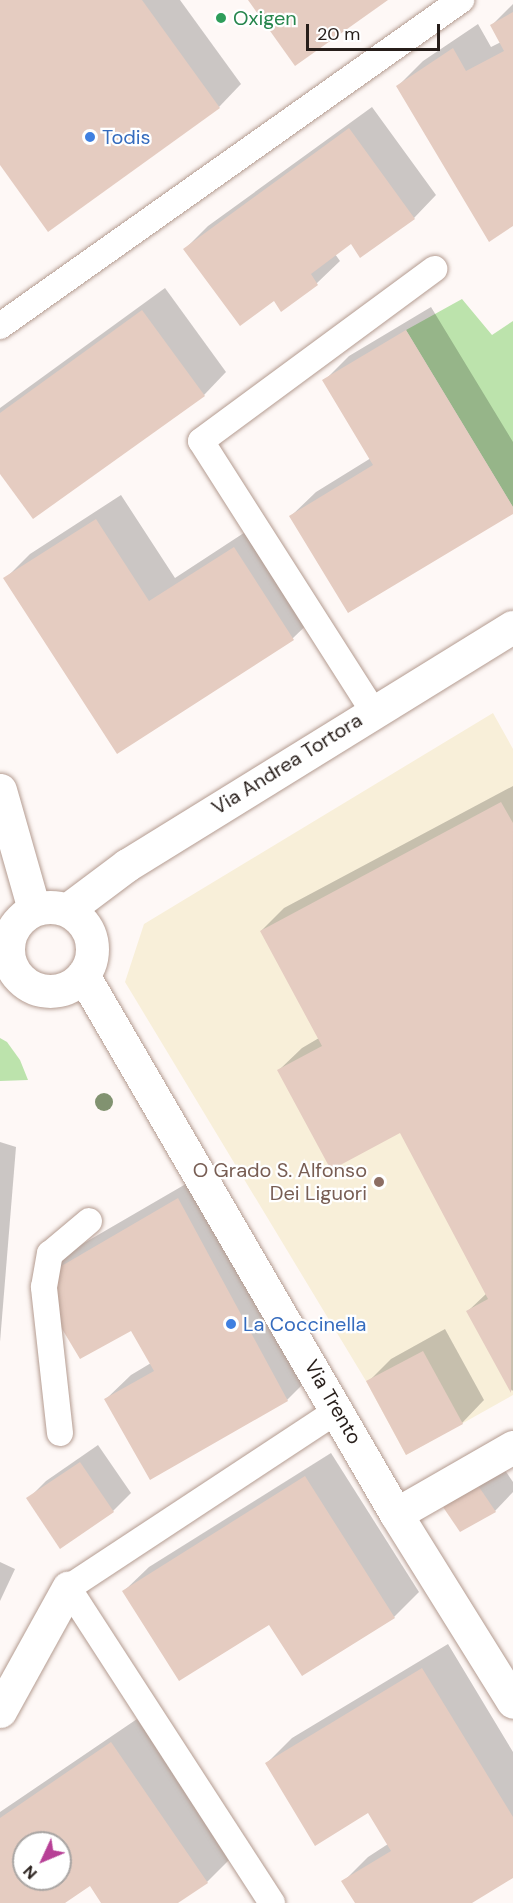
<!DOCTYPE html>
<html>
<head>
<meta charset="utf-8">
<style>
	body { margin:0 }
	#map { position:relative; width:513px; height:1903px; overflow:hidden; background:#fef8f6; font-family:"DM Sans",sans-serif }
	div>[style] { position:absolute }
	.education>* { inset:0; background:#f8efd9 }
	.green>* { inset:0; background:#bce3ac }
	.shadow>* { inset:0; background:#0003 }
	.building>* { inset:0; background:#e5ccc1 }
	.roads { filter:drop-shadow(0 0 2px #b49c91) drop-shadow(0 0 2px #b49c91) }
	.service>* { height:26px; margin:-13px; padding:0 13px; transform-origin:13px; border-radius:13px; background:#fff }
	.minor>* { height:33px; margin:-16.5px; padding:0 16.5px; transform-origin:16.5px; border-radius:16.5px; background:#fff }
	.minor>.ring { margin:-16.5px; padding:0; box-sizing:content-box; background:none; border:33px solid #fff; border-radius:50% }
	.trees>* { width:18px; height:18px; margin:-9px; border-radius:50%; background:#819270 }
	.dots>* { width:16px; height:16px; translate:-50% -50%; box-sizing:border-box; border:3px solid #fff; border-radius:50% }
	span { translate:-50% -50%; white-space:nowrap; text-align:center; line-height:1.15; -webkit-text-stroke:4.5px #fff; paint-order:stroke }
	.leisure-label { font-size:20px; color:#27864d }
	.left { translate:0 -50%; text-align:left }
	.shop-label { font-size:20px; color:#366cbe }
	.street-label { font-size:20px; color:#271e1a }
	.education-label { font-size:20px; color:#785e54 }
	.right { translate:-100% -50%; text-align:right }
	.north { position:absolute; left:12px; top:1831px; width:60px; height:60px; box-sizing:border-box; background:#fff; border:2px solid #a9a5a3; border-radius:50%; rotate:226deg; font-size:16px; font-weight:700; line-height:24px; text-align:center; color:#271e1a }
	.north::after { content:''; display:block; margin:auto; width:21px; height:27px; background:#b74096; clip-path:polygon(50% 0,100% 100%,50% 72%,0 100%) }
	.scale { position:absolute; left:306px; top:24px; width:134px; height:27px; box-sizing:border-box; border:3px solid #271e1a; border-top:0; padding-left:8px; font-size:18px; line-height:21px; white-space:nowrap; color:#271e1a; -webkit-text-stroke:4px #fff; paint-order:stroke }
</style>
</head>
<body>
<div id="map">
	<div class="education">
		<div style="clip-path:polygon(493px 713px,513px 749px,513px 1395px,406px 1455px,366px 1381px,125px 982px,144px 924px)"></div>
	</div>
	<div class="green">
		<div style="clip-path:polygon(462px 299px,492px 335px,513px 321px,513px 507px,406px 330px)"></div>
		<div style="clip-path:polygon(0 1038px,7px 1042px,20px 1060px,28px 1080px,0 1081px)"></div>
	</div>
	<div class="shadow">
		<div style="clip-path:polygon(0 0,180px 0,241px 84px,219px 107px,0 163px)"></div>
		<div style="clip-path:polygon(513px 4px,513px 225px,398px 86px,423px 61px,478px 24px,491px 47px,501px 42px,492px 25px)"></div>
		<div style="clip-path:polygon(372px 107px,436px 195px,414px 218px,351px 242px,335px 254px,340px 261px,317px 283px,282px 309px,275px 299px,185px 249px,208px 226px)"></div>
		<div style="clip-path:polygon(165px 288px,226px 372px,204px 395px,0 472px,0 408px)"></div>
		<div style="clip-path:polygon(431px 307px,513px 442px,513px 512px,291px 516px,316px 492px,371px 458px,324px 381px,349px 356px)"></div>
		<div style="clip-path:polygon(121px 495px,175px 578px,259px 523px,318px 614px,293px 638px,118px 752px,5px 579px,30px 554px)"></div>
		<div style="clip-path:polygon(513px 786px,513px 1390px,512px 1391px,468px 1311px,487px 1293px,400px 1131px,279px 1070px,302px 1048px,319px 1038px,261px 931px,284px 908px)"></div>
		<div style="clip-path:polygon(0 1142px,16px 1147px,0 1342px)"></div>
		<div style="clip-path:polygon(203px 1174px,312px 1375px,287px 1400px,150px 1478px,106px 1399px,131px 1375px,151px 1363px,131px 1329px,36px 1282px,60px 1257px)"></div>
		<div style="clip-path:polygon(445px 1329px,484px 1400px,462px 1423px,368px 1382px,391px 1359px)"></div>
		<div style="clip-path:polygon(98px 1445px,131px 1493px,113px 1511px,28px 1499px,46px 1481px)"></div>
		<div style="clip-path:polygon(331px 1453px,419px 1592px,394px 1617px,270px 1623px,124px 1591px,149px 1567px)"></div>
		<div style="clip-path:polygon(500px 1463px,513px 1482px,513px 1492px,495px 1511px,445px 1507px,468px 1484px)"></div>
		<div style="clip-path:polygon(0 1562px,15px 1569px,0 1601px)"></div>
		<div style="clip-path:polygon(448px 1644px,513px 1752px,513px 1876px,469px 1903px,356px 1903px,343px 1882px,368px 1857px,388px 1844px,368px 1811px,267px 1763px,292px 1738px)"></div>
		<div style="clip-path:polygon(evenodd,137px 1719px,232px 1857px,207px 1882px,176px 1903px,103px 1903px,90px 1884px,63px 1903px,0 1903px,0 1812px,137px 1719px,24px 1843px,60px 1843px,60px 1879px,24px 1879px,24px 1843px)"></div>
	</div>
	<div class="building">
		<div style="clip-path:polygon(0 0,142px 0,220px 108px,48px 232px,0 165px)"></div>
		<div style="clip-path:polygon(248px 0,388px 0,295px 66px)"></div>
		<div style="clip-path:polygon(513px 12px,513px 226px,489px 242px,396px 86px,453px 48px,466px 71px,504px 51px,490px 25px)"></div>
		<div style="clip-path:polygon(349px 128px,415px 219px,360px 258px,351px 244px,311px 274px,318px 285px,281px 312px,274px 301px,240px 326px,183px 249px)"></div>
		<div style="clip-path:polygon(142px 310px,205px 396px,33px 519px,0 474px,0 413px)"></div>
		<div style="clip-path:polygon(406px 330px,513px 507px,513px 514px,348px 613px,289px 516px,373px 465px,322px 380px)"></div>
		<div style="clip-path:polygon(96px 519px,149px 601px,234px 547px,294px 640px,117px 754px,3px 578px)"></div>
		<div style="clip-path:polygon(501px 802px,513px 823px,511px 1393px,466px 1311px,488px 1299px,400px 1133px,331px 1170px,277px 1070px,322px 1046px,260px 931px)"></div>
		<div style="clip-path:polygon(178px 1198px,288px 1401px,150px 1480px,104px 1399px,154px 1371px,131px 1331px,80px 1359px,34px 1282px)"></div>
		<div style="clip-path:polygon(423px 1351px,463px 1424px,406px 1455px,366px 1381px)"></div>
		<div style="clip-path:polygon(80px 1462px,114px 1512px,60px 1549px,26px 1498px)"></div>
		<div style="clip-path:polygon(305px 1476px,395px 1618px,302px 1676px,269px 1625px,179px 1681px,122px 1591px)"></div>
		<div style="clip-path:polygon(477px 1484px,496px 1512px,460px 1532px,443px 1507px)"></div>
		<div style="clip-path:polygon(422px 1668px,513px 1817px,513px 1878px,472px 1903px,355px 1903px,341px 1881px,391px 1851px,368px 1813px,315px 1846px,265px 1763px)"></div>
		<div style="clip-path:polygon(evenodd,111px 1742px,208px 1883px,178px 1903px,101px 1903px,90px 1886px,65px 1903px,0 1903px,0 1818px,111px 1742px,24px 1843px,60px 1843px,60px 1879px,24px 1879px,24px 1843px)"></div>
	</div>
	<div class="roads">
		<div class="service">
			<div style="left:0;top:326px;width:565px;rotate:-35.27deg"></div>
			<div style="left:373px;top:711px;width:320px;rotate:-122.5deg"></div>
			<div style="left:201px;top:441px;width:290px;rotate:-36.4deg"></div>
			<div style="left:60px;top:1433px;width:147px;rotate:-96.3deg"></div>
			<div style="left:44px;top:1287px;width:34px;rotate:-80deg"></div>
			<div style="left:50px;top:1254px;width:51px;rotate:-40.2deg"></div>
			<div style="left:272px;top:1903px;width:375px;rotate:-122.9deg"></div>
			<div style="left:68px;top:1588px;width:323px;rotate:-33.4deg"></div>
		</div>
		<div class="minor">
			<div style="left:0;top:790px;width:124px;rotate:74.1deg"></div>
			<div class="ring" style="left:8px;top:907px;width:51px;height:51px"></div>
			<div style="left:67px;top:910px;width:75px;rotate:-36.9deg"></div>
			<div style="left:127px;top:865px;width:453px;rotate:-31.7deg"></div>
			<div style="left:83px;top:975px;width:623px;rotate:59.86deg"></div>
			<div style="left:396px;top:1514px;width:221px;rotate:58.1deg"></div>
			<div style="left:396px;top:1514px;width:135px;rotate:-29.8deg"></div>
			<div style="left:0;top:1711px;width:141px;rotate:-61.1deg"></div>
		</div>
	</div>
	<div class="trees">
		<div style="left:104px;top:1102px"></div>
	</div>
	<div class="dots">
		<div style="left:221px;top:18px;background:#2e9e5b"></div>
		<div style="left:90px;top:137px;background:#3f7fe0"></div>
		<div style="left:379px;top:1182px;background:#8d6e63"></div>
		<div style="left:231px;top:1324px;background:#3f7fe0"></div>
	</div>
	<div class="leisure-label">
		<span class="left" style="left:233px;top:18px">Oxigen</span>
	</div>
	<div class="shop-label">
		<span class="left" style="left:102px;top:137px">Todis</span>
		<span class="left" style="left:243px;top:1324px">La Coccinella</span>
	</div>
	<div class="street-label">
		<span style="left:287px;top:764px;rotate:-32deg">Via Andrea Tortora</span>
		<span style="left:333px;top:1402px;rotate:60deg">Via Trento</span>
	</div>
	<div class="education-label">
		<span class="right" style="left:367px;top:1182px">O Grado S. Alfonso<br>Dei Liguori</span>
	</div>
	<div class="north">N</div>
	<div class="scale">20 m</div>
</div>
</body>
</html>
